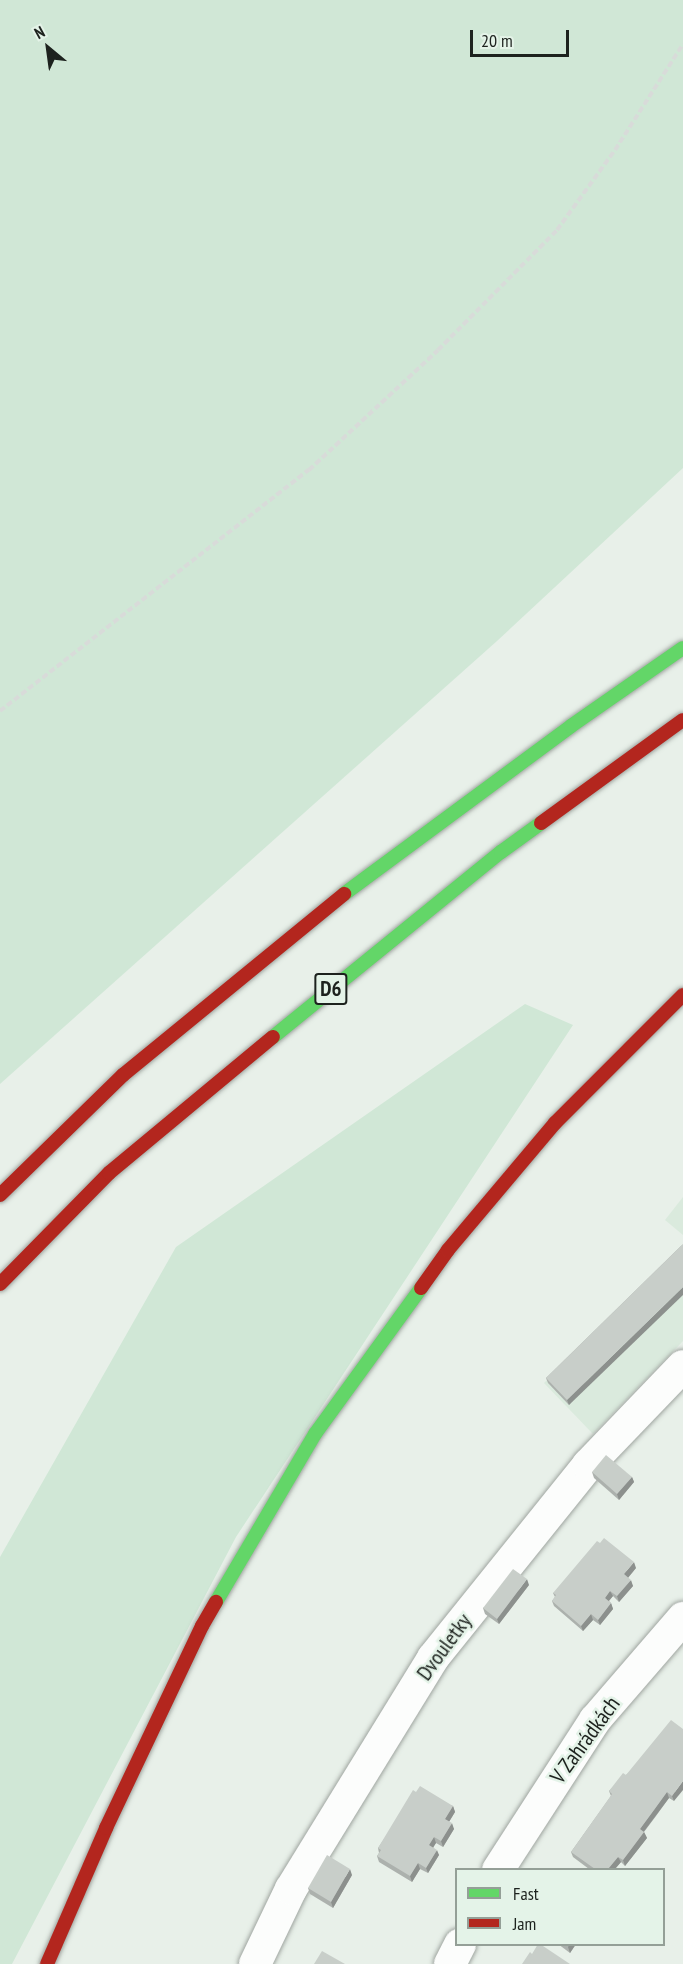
<!DOCTYPE html>
<html>
<head>
<meta charset="utf-8">
<style>
	body { margin:0 }
	#map { position:relative; width:683px; height:1964px; overflow:hidden; background:#e8f0e9; font-family:"PT Sans Narrow",sans-serif }
	div>[style] { position:absolute }
	.built>* { inset:0; background:#daeadd }
	.green>* { inset:0; background:#d0e7d6 }
	.path>* { height:4px; margin-top:-2px; transform-origin:0; background:repeating-linear-gradient(90deg,#d8dbd9 0 6px,transparent 0 9px) }
	.roads { filter:drop-shadow(0 0 2px #9fa5a0) drop-shadow(0 0 2px #9fa5a0) }
	.street>* { height:32px; margin:-16px; padding:0 16px; transform-origin:16px; border-radius:16px; background:#fcfdfc }
	.fast>* { height:14px; margin:-7px; padding:0 7px; transform-origin:7px; border-radius:7px; background:#63d668 }
	.jam>* { height:14px; margin:-7px; padding:0 7px; transform-origin:7px; border-radius:7px; background:#b3261e }
	.wall>* { inset:0; background:#acb1ad }
	.shaded-wall>* { inset:0; background:#8c908d }
	.building>* { inset:0; background:#c8cec9 }
	span { translate:-50% -50%; white-space:nowrap; text-align:center; line-height:1.15; -webkit-text-stroke:5px #e4f3e8; paint-order:stroke }
	.shield-label span { padding:2px 4px; background:#e4f3e8; border:2px solid; border-radius:4px; -webkit-text-stroke-width:0 }
	.shield-label { font-size:21px; color:#1d221e; font-weight:700 }
	.street-label { font-size:22px; color:#1d221e }
	.legend { position:absolute; left:455px; top:1868px; width:210px; height:78px; box-sizing:border-box; background:#e4f3e8; border:2px solid #949f97; margin:0; padding:8px 10px; list-style:none; font-size:18px; color:#1d221e }
	.legend li { display:flex; align-items:center; gap:12px; height:30px }
	.legend b { width:30px; border:2px solid #949f97 }
	.north { position:absolute; left:18px; top:18px; width:60px; height:60px; -webkit-text-stroke:4px #e4f3e8; paint-order:stroke; rotate:331deg; font-size:16px; font-weight:700; line-height:24px; text-align:center; color:#1d221e }
	.north::after { content:''; display:block; margin:auto; width:21px; height:27px; background:#1d221e; clip-path:polygon(50% 0,100% 100%,50% 72%,0 100%) }
	.scale { position:absolute; left:470px; top:30px; width:99px; height:27px; box-sizing:border-box; border:3px solid #1d221e; border-top:0; padding-left:8px; font-size:18px; line-height:21px; white-space:nowrap; color:#1d221e; -webkit-text-stroke:4px #e4f3e8; paint-order:stroke }
</style>
</head>
<body>
<div id="map">
	<div class="built">
		<div style="clip-path:polygon(683px 1197px,683px 1235px,665px 1220px)"></div>
		<div style="clip-path:polygon(683px 1246px,683px 1341px,593px 1434px,544px 1383px)"></div>
	</div>
	<div class="green">
		<div style="clip-path:polygon(0 0,683px 0,683px 468px,497px 641px,0 1084px)"></div>
		<div style="clip-path:polygon(525px 1004px,573px 1025px,236px 1537px,12px 1964px,0 1964px,0 1557px,176px 1247px)"></div>
	</div>
	<div class="path">
		<div style="left:0;top:711px;width:392px;rotate:-38deg"></div>
		<div style="left:309px;top:470px;width:176px;rotate:-42.9deg"></div>
		<div style="left:438px;top:350px;width:169px;rotate:-45.2deg"></div>
		<div style="left:557px;top:230px;width:99px;rotate:-54.1deg"></div>
		<div style="left:615px;top:150px;width:126px;rotate:-57.3deg"></div>
	</div>
	<div class="roads">
		<div class="street">
			<div style="left:498px;top:1870px;width:179px;rotate:-57.1deg"></div>
			<div style="left:595px;top:1720px;width:135px;rotate:-49.2deg"></div>
			<div style="left:255px;top:1964px;width:83px;rotate:-64.4deg"></div>
			<div style="left:291px;top:1889px;width:271px;rotate:-58.4deg"></div>
			<div style="left:433px;top:1658px;width:248px;rotate:-51.2deg"></div>
			<div style="left:588px;top:1465px;width:137px;rotate:-46.2deg"></div>
			<div style="left:450px;top:1964px;width:22px;rotate:-63deg"></div>
		</div>
		<div class="fast">
			<div style="left:344px;top:894px;width:282px;rotate:-36.5deg"></div>
			<div style="left:571px;top:726px;width:136px;rotate:-34.9deg"></div>
			<div style="left:273px;top:1037px;width:294px;rotate:-39.1deg"></div>
			<div style="left:501px;top:852px;width:49px;rotate:-35.9deg"></div>
			<div style="left:216px;top:1602px;width:195px;rotate:-59.5deg"></div>
			<div style="left:315px;top:1434px;width:180px;rotate:-54deg"></div>
		</div>
		<div class="jam">
			<div style="left:541px;top:823px;width:175px;rotate:-36deg"></div>
			<div style="left:0;top:1195px;width:172px;rotate:-44.3deg"></div>
			<div style="left:123px;top:1075px;width:286px;rotate:-39.3deg"></div>
			<div style="left:0;top:1284px;width:156px;rotate:-45.5deg"></div>
			<div style="left:109px;top:1173px;width:213px;rotate:-39.7deg"></div>
			<div style="left:421px;top:1288px;width:47px;rotate:-54.6deg"></div>
			<div style="left:448px;top:1250px;width:166px;rotate:-49.9deg"></div>
			<div style="left:555px;top:1123px;width:181px;rotate:-45deg"></div>
			<div style="left:47px;top:1964px;width:148px;rotate:-66.5deg"></div>
			<div style="left:106px;top:1828px;width:224px;rotate:-64.6deg"></div>
			<div style="left:202px;top:1626px;width:28px;rotate:-60deg"></div>
		</div>
	</div>
	<div class="wall">
		<div style="clip-path:polygon(683px 1244px,569px 1405px,548px 1383px,546px 1378px)"></div>
		<div style="clip-path:polygon(592px 1472px,632px 1477px,634px 1482px,619px 1500px,594px 1478px)"></div>
		<div style="clip-path:polygon(636px 1568px,628px 1578px,633px 1586px,619px 1602px,613px 1596px,609px 1601px,611px 1603px,613px 1609px,600px 1625px,593px 1620px,583px 1631px,554px 1606px,552px 1601px,555px 1597px,553px 1593px)"></div>
		<div style="clip-path:polygon(529px 1585px,499px 1624px,485px 1614px,483px 1608px)"></div>
		<div style="clip-path:polygon(683px 1729px,674px 1801px,669px 1798px,656px 1816px,644px 1832px,647px 1838px,625px 1866px,621px 1862px,615px 1869px,589px 1869px,573px 1857px,571px 1852px,611px 1796px,609px 1791px,626px 1775px)"></div>
		<div style="clip-path:polygon(416px 1792px,453px 1806px,455px 1812px,449px 1822px,454px 1829px,443px 1847px,436px 1843px,433px 1847px,439px 1855px,428px 1873px,420px 1869px,412px 1882px,379px 1862px,377px 1856px,379px 1853px,378px 1848px)"></div>
		<div style="clip-path:polygon(352px 1875px,333px 1908px,310px 1894px,308px 1888px)"></div>
		<div style="clip-path:polygon(558px 1944px,576px 1944px,570px 1953px)"></div>
	</div>
	<div class="shaded-wall">
		<div style="clip-path:polygon(683px 1287px,683px 1295px,569px 1405px,567px 1400px)"></div>
		<div style="clip-path:polygon(632px 1477px,634px 1482px,619px 1500px,617px 1494px)"></div>
		<div style="clip-path:polygon(634px 1562px,636px 1568px,626px 1580px,624px 1574px)"></div>
		<div style="clip-path:polygon(527px 1579px,529px 1585px,499px 1624px,497px 1619px)"></div>
		<div style="clip-path:polygon(631px 1580px,633px 1586px,619px 1602px,617px 1596px)"></div>
		<div style="clip-path:polygon(610px 1591px,613px 1596px,607px 1603px,605px 1598px)"></div>
		<div style="clip-path:polygon(611px 1603px,613px 1609px,600px 1625px,598px 1620px)"></div>
		<div style="clip-path:polygon(591px 1614px,593px 1620px,583px 1631px,581px 1626px)"></div>
		<div style="clip-path:polygon(683px 1781px,683px 1790px,674px 1801px,672px 1796px)"></div>
		<div style="clip-path:polygon(667px 1792px,669px 1798px,642px 1834px,640px 1829px)"></div>
		<div style="clip-path:polygon(453px 1806px,455px 1812px,447px 1825px,445px 1819px)"></div>
		<div style="clip-path:polygon(452px 1823px,454px 1829px,443px 1847px,441px 1841px)"></div>
		<div style="clip-path:polygon(644px 1832px,647px 1838px,625px 1866px,623px 1860px)"></div>
		<div style="clip-path:polygon(434px 1837px,436px 1843px,431px 1851px,429px 1845px)"></div>
		<div style="clip-path:polygon(437px 1850px,439px 1855px,428px 1873px,426px 1868px)"></div>
		<div style="clip-path:polygon(618px 1857px,621px 1862px,615px 1869px,608px 1869px)"></div>
		<div style="clip-path:polygon(418px 1863px,420px 1869px,412px 1882px,410px 1876px)"></div>
		<div style="clip-path:polygon(350px 1869px,352px 1875px,333px 1908px,331px 1902px)"></div>
		<div style="clip-path:polygon(570px 1944px,576px 1944px,570px 1953px,568px 1947px)"></div>
	</div>
	<div class="building">
		<div style="clip-path:polygon(683px 1244px,683px 1287px,567px 1400px,546px 1378px)"></div>
		<div style="clip-path:polygon(606px 1455px,632px 1477px,617px 1494px,592px 1472px)"></div>
		<div style="clip-path:polygon(604px 1538px,634px 1562px,624px 1574px,631px 1580px,617px 1596px,610px 1591px,605px 1598px,611px 1603px,598px 1620px,591px 1614px,581px 1626px,552px 1601px,556px 1595px,553px 1593px,597px 1541px,600px 1543px)"></div>
		<div style="clip-path:polygon(513px 1569px,527px 1579px,497px 1619px,483px 1608px)"></div>
		<div style="clip-path:polygon(671px 1720px,683px 1729px,683px 1781px,672px 1796px,667px 1792px,654px 1810px,640px 1829px,644px 1832px,623px 1860px,618px 1857px,608px 1869px,595px 1869px,571px 1852px,612px 1794px,609px 1791px,623px 1773px,626px 1775px)"></div>
		<div style="clip-path:polygon(420px 1786px,453px 1806px,445px 1819px,452px 1823px,441px 1841px,434px 1837px,429px 1845px,437px 1850px,426px 1868px,418px 1863px,410px 1876px,377px 1856px,381px 1850px,378px 1848px,413px 1790px,416px 1792px)"></div>
		<div style="clip-path:polygon(327px 1855px,350px 1869px,331px 1902px,308px 1888px)"></div>
		<div style="clip-path:polygon(538px 1944px,540px 1944px,570px 1964px,522px 1964px,530px 1952px,532px 1954px)"></div>
		<div style="clip-path:polygon(322px 1951px,345px 1964px,314px 1964px)"></div>
	</div>
	<div class="shield-label">
		<span style="left:331px;top:989px">D6</span>
	</div>
	<div class="street-label">
		<span style="left:444px;top:1647px;rotate:-54deg">Dvouletky</span>
		<span style="left:585px;top:1740px;rotate:-54deg">V Zahrádkách</span>
	</div>
	<ul class="legend">
	<li><b style="height:8px;background:#63d668"></b>Fast</li>
	<li><b style="height:8px;background:#b3261e"></b>Jam</li>
	</ul>
	<div class="north">N</div>
	<div class="scale">20 m</div>
</div>
</body>
</html>
